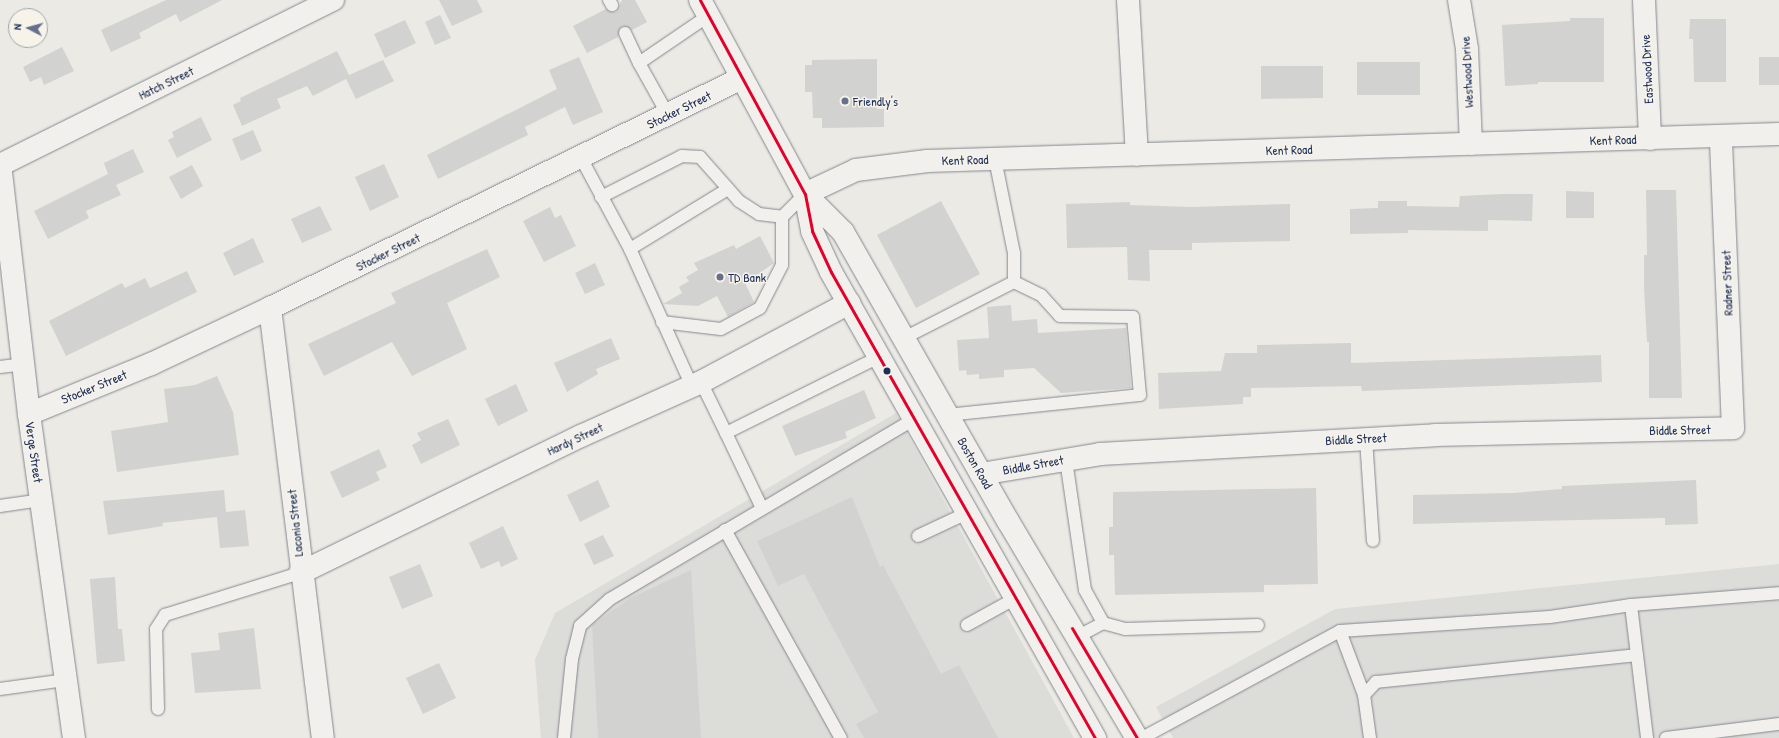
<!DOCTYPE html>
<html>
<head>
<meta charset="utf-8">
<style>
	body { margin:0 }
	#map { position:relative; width:1779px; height:738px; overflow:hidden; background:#ebeae5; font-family:"Patrick Hand",sans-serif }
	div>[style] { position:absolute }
	.built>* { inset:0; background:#dcdcd9 }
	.building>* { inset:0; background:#d2d2d0 }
	.roads { filter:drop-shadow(0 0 1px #85888f) drop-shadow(0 0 1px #85888f) }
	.lane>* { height:12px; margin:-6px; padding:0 6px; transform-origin:6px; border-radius:6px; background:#f1f0ec }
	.street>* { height:22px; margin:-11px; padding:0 11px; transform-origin:11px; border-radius:11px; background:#f1f0ec }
	.secondary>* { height:22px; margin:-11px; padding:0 11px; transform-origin:11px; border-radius:11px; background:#f1f0ec }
	.primary>* { height:22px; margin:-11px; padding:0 11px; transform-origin:11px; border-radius:11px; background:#f1f0ec }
	.bus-1>* { height:3px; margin:-1.5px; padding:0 1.5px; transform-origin:1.5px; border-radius:1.5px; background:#e4002b }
	.dots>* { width:11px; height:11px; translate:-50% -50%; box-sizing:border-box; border:2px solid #f7f3e8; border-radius:50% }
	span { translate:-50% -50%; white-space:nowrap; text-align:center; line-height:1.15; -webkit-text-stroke:3px #f7f3e8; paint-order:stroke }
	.street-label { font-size:13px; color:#1b2f5e }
	.poi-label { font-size:13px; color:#1b2f5e }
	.left { translate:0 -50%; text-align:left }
	.north { position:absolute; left:8px; top:8px; width:40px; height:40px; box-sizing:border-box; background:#f7f3e8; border:1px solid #9fa5b1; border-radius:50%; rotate:276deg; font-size:11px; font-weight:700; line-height:16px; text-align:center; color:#1b2f5e }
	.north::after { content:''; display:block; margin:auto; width:14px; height:18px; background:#64708d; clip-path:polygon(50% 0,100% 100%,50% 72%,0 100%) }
</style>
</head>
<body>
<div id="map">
	<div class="built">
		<div style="clip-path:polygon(896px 413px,1074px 738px,541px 738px,535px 660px,555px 613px)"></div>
		<div style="clip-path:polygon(1779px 564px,1779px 738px,1173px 738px,1156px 707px,1335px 609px)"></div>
	</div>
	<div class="building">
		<div style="clip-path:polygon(166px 0,222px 0,180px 22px,176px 14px,139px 33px,141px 38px,111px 52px,101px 30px)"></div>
		<div style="clip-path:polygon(439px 0,477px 0,483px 12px,452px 26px)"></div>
		<div style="clip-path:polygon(622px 0,635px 0,647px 22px,632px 30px,622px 26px,618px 37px,587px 53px,573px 26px,606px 9px,616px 12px)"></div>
		<div style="clip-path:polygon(440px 15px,451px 38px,435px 45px,425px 22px)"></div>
		<div style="clip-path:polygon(1570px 18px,1604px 18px,1604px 82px,1538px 82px,1538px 84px,1505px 86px,1502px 25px,1570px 21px)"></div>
		<div style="clip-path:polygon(1690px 19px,1726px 19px,1726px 82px,1694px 82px,1693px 39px,1689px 39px)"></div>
		<div style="clip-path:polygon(405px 20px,416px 43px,385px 58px,374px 34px)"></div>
		<div style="clip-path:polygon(62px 47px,74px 71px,44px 85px,41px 77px,30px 82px,23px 67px)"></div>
		<div style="clip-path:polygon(337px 51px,349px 75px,383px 60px,394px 81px,356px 99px,346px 79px,313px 96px,307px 86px,277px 99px,281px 108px,242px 126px,233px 105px,241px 101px,240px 98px)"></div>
		<div style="clip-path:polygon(579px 57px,603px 112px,573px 125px,565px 107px,525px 127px,528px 135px,438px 179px,427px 155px,557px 89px,549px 70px)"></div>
		<div style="clip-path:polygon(1759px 57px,1779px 57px,1779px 85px,1759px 85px)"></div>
		<div style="clip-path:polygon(877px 59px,877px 109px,884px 109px,884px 127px,822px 128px,822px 118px,813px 118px,812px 92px,805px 92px,805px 65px,812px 65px,812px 60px)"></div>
		<div style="clip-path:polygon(1357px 62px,1420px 62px,1420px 95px,1357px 95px)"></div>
		<div style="clip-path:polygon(1261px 66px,1323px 66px,1323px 98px,1261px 99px)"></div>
		<div style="clip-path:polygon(201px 117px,212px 140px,177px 158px,168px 140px,174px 137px,172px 132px)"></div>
		<div style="clip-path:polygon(253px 130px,262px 151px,241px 161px,232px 139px)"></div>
		<div style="clip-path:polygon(133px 149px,144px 172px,116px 185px,121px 195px,86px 211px,89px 218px,48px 239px,34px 211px,108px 174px,104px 163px)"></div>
		<div style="clip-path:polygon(384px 164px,399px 197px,370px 211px,355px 177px)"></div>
		<div style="clip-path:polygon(192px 165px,203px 186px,181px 199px,169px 177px)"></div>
		<div style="clip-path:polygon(1646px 190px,1676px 190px,1682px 398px,1649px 398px,1649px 342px,1647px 342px,1644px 288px,1644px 255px,1647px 255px)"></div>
		<div style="clip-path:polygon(1566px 191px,1594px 192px,1594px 218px,1566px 218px)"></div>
		<div style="clip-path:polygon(1503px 194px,1533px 194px,1532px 221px,1488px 220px,1488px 231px,1408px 230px,1408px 233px,1350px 234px,1350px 209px,1378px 208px,1378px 201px,1407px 201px,1407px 206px,1459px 207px,1460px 196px)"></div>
		<div style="clip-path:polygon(941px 201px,980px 274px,916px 308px,877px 235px)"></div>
		<div style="clip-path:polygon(1130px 202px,1130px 205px,1192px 207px,1290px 204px,1290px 241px,1192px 243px,1192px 250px,1149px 250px,1150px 281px,1128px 280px,1127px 247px,1067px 248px,1066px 204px)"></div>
		<div style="clip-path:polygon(320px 206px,332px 230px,302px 243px,291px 219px)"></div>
		<div style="clip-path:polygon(550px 207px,555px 218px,561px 215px,576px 246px,544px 262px,523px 221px)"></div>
		<div style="clip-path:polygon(760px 236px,774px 263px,745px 283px,754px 302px,728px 317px,717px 296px,698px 306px,663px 304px,682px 293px,679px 287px,689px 281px,686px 277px,698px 270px,694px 263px,734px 245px,736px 249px)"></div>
		<div style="clip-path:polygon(253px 238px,264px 262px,234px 276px,223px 253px)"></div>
		<div style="clip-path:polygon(487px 249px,500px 277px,447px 303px,467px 349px,412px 376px,392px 342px,324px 376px,308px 344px,396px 303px,391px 293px)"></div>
		<div style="clip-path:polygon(595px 263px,605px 285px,585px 294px,575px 273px)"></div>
		<div style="clip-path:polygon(187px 271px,197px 292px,66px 356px,49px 321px,122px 283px,125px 288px,145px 278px,150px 288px)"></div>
		<div style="clip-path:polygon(1011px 305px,1012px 321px,1037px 319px,1038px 333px,1126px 328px,1131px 388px,1061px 393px,1034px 368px,1004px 370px,1004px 377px,979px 379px,979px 374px,967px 375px,966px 370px,959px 371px,957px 340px,989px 338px,987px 307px)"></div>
		<div style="clip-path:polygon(611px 338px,620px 359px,596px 369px,598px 374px,567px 392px,554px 363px)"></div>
		<div style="clip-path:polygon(1351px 343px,1351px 363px,1601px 355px,1602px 382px,1362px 391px,1361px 386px,1251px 388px,1251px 397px,1243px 397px,1243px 404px,1159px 409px,1158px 373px,1221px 371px,1225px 353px,1257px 353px,1257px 345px)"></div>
		<div style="clip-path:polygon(217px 376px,233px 412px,239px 455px,117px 472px,111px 431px,168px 422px,164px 389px,195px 385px)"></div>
		<div style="clip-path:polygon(516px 384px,528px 411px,498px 426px,485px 399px)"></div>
		<div style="clip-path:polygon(864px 390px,876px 418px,845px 432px,847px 438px,795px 456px,782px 426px)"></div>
		<div style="clip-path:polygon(448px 419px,460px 445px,421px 464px,412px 445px,421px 440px,417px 433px)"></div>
		<div style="clip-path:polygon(379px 449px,387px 467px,376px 472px,380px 480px,342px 498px,330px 472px)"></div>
		<div style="clip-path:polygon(598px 480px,610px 507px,580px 522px,567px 495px)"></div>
		<div style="clip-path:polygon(1696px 480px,1698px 524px,1665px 525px,1665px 518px,1413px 524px,1413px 495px,1513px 493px,1562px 489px,1562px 486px)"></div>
		<div style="clip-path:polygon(1316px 488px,1318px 584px,1264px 585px,1264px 592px,1115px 595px,1114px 555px,1109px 555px,1109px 527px,1113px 527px,1113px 492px)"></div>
		<div style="clip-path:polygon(224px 490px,226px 512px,245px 510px,249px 546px,220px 548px,217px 517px,162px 523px,163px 526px,108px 535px,103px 501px)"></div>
		<div style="clip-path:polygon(852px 497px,880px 567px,883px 565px,941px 674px,959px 665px,998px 738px,864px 738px,856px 724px,878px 712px,804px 574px,778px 586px,757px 541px)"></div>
		<div style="clip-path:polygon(503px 526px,518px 559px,501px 567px,499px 561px,481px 569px,469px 543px)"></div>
		<div style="clip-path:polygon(603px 535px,614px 556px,594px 565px,584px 544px)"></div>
		<div style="clip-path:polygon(420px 564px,433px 596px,402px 609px,389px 577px)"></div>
		<div style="clip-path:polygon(691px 570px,701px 738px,598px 738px,592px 625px,630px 598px)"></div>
		<div style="clip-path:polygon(115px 577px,118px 629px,122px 629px,125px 661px,97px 664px,90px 579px)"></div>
		<div style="clip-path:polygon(254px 628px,261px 689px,195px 693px,191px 653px,220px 650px,218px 633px)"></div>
		<div style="clip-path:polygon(439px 663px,456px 698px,423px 714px,406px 678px)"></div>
	</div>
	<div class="roads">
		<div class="lane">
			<div style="left:609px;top:0;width:6px;rotate:59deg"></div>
			<div style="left:625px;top:33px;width:33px;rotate:65deg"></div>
			<div style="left:668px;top:115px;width:60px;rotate:-119.1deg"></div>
			<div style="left:639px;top:63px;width:83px;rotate:-34.3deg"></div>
			<div style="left:581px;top:158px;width:103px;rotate:61.7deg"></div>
			<div style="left:630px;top:249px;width:150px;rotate:65.7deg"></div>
			<div style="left:995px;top:159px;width:96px;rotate:78.6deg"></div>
			<div style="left:1014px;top:253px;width:29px;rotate:90deg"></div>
			<div style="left:601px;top:197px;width:91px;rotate:-26.8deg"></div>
			<div style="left:682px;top:156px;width:18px;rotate:3deg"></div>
			<div style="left:700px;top:157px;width:59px;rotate:48.4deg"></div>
			<div style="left:739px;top:201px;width:24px;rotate:33deg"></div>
			<div style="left:759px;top:214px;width:23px;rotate:7deg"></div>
			<div style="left:630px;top:249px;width:115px;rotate:-31.5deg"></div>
			<div style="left:662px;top:322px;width:59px;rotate:6.8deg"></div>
			<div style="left:721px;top:329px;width:44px;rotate:-28.3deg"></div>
			<div style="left:760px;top:308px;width:48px;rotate:-62.9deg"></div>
			<div style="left:782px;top:265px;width:48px;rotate:-90deg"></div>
			<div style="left:782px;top:217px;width:33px;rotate:-45deg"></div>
			<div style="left:904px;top:338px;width:123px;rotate:-27deg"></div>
			<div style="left:1014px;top:282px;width:30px;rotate:26deg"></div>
			<div style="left:1041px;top:295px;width:28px;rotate:48deg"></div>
			<div style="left:1060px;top:316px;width:73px;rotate:0.8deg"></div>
			<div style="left:1133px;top:317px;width:78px;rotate:84.9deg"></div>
			<div style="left:1140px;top:395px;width:193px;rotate:174.1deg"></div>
			<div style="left:0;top:367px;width:23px;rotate:-7deg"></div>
			<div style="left:701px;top:382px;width:57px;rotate:63.9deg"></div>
			<div style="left:726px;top:433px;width:171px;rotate:-26.4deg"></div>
			<div style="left:726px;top:433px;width:83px;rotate:64.4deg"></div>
			<div style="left:1366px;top:439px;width:102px;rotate:86.1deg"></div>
			<div style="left:1066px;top:460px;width:131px;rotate:81.7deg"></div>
			<div style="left:1085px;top:590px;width:38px;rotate:61deg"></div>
			<div style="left:1103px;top:623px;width:30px;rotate:152deg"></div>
			<div style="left:0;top:506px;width:41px;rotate:-8.3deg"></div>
			<div style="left:725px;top:530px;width:238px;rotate:60.9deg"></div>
			<div style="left:918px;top:536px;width:54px;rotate:-25.1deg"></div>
			<div style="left:1631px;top:605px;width:148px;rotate:-4.6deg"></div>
			<div style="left:1103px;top:623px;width:23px;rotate:15deg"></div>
			<div style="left:1125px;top:629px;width:133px;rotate:-1.7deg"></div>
			<div style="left:967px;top:625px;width:56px;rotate:-28.9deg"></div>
			<div style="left:1340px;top:631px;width:210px;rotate:-3.8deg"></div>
			<div style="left:1550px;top:617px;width:82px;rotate:-8.4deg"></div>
			<div style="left:1631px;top:605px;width:50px;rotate:83.2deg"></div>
			<div style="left:0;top:689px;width:67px;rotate:-7.8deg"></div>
			<div style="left:158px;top:709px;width:80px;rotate:-91.4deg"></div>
			<div style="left:156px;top:629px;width:17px;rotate:-57deg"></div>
			<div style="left:165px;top:615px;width:141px;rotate:-17.3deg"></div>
			<div style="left:564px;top:738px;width:79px;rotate:-84.2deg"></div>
			<div style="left:572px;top:659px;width:34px;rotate:-76deg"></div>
			<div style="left:580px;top:626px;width:40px;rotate:-42deg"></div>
			<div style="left:610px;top:599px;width:353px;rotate:-30.6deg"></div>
			<div style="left:1142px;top:738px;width:225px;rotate:-28.4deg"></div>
			<div style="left:1340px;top:631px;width:68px;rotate:69.4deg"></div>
			<div style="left:1370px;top:738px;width:43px;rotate:-97.9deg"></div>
			<div style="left:1364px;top:695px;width:18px;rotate:-47deg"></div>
			<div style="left:1376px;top:682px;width:262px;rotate:-5.9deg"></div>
			<div style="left:1637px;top:655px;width:84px;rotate:83.1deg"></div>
			<div style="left:1666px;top:738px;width:114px;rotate:-7.1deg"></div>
		</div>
		<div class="street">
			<div style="left:1128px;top:0;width:155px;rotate:86.7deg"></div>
			<div style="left:1459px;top:0;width:50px;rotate:80.7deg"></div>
			<div style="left:1467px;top:49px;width:95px;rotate:87.6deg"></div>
			<div style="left:1644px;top:0;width:139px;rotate:87.5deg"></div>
			<div style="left:0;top:164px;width:252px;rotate:83.4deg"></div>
			<div style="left:29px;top:414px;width:327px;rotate:82.1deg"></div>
			<div style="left:0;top:165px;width:372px;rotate:-26.4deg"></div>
			<div style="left:270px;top:308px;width:433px;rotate:83deg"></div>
			<div style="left:29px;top:414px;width:132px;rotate:-22.3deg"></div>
			<div style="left:151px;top:364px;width:132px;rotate:-25.2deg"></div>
			<div style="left:270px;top:308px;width:525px;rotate:-25.98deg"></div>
			<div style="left:981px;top:474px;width:121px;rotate:-9.5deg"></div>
			<div style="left:1100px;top:454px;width:336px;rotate:-3.2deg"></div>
			<div style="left:1435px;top:435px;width:298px;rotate:-1.3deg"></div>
			<div style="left:1733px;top:428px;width:291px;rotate:-92.4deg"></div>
			<div style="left:300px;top:573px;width:313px;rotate:-26deg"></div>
			<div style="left:581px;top:436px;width:132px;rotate:-24.2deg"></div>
			<div style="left:701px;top:382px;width:168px;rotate:-28.1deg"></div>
		</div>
		<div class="secondary">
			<div style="left:805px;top:194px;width:56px;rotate:-25.2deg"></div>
			<div style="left:856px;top:170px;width:72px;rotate:-7.2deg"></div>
			<div style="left:927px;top:161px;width:852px;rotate:-1.82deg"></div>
		</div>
		<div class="primary">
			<div style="left:700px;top:0;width:221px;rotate:61.6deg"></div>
			<div style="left:805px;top:194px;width:38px;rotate:79deg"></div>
			<div style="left:812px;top:231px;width:45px;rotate:65.1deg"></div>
			<div style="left:831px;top:272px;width:536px;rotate:60.47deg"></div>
			<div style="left:805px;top:194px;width:54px;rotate:45deg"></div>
			<div style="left:843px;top:232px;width:333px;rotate:60.3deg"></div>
			<div style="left:1008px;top:521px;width:252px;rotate:59.3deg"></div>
		</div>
	</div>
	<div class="bus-1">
		<div style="left:700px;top:0;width:221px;rotate:61.6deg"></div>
		<div style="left:805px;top:194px;width:38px;rotate:79deg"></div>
		<div style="left:812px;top:231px;width:45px;rotate:65.1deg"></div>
		<div style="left:831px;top:272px;width:536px;rotate:60.47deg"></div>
		<div style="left:1072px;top:628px;width:128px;rotate:59.4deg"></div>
	</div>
	<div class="dots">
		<div style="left:845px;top:101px;background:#64708d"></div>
		<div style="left:720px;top:277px;background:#64708d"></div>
		<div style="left:887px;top:371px;background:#1b2f5e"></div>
	</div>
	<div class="street-label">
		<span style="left:1647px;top:69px;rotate:-93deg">Eastwood Drive</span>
		<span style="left:1467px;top:72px;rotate:-93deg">Westwood Drive</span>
		<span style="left:166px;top:83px;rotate:-26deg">Hatch Street</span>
		<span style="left:679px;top:110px;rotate:-26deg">Stocker Street</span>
		<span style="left:1613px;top:140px;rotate:-2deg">Kent Road</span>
		<span style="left:1289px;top:150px;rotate:-2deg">Kent Road</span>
		<span style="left:965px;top:160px;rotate:-2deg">Kent Road</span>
		<span style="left:388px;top:252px;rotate:-26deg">Stocker Street</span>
		<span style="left:1727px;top:283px;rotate:-92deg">Radner Street</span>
		<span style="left:94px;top:387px;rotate:-22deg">Stocker Street</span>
		<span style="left:1680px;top:430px;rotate:-1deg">Biddle Street</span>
		<span style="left:575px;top:439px;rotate:-25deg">Hardy Street</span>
		<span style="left:1356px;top:439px;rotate:-3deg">Biddle Street</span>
		<span style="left:34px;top:452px;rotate:82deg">Verge Street</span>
		<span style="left:975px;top:463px;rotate:60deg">Boston Road</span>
		<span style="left:1033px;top:465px;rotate:-10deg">Biddle Street</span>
		<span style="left:295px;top:523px;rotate:-96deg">Laconia Street</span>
	</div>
	<div class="poi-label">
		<span class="left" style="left:853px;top:101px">Friendly's</span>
		<span class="left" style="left:728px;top:277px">TD Bank</span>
	</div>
	<div class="north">N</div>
</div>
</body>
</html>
